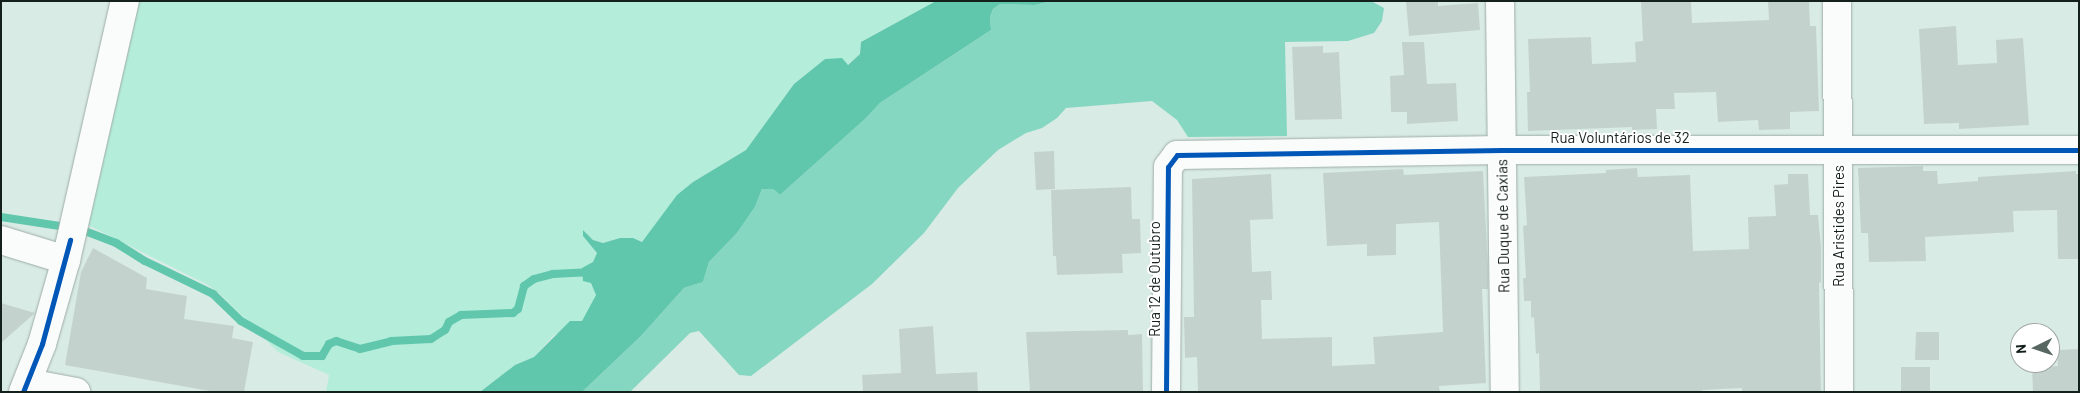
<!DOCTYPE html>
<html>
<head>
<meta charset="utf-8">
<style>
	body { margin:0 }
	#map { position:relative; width:2080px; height:393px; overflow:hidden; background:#d9ebe5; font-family:Barlow,sans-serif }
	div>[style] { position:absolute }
	.green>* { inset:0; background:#b5eddb }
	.forest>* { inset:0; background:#86d7c1 }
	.water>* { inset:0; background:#60c7ad }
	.stream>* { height:8px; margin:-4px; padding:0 4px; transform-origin:4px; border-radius:4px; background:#60c7ad }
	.building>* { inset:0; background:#c4d2cd }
	.roads { filter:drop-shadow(0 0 1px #9eaca7) drop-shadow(0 0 1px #9eaca7) }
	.minor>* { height:28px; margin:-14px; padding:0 14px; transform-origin:14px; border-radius:14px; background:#f9fcfb }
	.cycleway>* { height:5px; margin:-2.5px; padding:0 2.5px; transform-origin:2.5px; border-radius:2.5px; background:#0057b8 }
	span { translate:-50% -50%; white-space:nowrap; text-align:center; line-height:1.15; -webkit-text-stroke:4px #fff; paint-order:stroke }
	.street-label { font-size:15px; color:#14201c }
	.frame { position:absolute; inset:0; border:2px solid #14201c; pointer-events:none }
	.north { position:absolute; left:2010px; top:323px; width:50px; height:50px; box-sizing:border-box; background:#fff; border:1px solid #a1a6a4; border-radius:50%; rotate:266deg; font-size:14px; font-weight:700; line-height:20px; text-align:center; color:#14201c }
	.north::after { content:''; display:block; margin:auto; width:18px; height:22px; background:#596762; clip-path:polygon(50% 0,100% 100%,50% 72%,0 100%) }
</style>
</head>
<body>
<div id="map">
	<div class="green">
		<div style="clip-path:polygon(138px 1px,936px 1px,861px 42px,860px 54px,847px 65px,825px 59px,794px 84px,746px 150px,693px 182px,664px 213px,642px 242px,633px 238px,620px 238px,603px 243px,593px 240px,584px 231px,583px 236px,597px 253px,593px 262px,591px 283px,596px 295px,582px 322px,554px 335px,534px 357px,515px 365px,480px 392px,326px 392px,329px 375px,278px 352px,220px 294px,208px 285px,86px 224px)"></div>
	</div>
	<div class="forest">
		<div style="clip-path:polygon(1052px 1px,1371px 1px,1384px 8px,1382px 21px,1374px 33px,1348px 41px,1285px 42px,1287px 136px,1188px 137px,1177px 120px,1152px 101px,1066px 108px,1057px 118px,1042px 128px,1026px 133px,998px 150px,958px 188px,924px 233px,872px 284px,751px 376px,739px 375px,699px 331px,690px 333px,630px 392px,582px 392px,641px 336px,684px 288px,703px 282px,709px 262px,737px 233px,755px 207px,762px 189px,773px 189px,780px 195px,865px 119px,880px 103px,991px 30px,990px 17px,993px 9px,1000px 4px,1035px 5px)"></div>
	</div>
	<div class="water">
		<div style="clip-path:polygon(936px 1px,1052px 1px,1035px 5px,1000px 4px,993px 9px,990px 17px,991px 30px,880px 103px,865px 119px,780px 195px,773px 189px,762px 189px,755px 207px,737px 233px,709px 262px,703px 282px,684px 288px,641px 336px,582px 392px,480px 392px,515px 365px,534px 357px,570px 321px,582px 321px,596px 295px,591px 283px,583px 281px,582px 268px,593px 262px,597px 253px,583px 236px,583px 230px,593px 240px,603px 243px,620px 238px,633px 238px,642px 242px,677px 195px,693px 182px,746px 150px,794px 84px,825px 59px,842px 58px,848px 65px,860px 54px,861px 42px)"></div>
	</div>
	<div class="stream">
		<div style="left:1px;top:217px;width:66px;rotate:8.7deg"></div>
		<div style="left:77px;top:228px;width:42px;rotate:21deg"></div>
		<div style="left:116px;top:243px;width:34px;rotate:32deg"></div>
		<div style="left:145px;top:261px;width:76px;rotate:25.9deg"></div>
		<div style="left:213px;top:294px;width:39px;rotate:44deg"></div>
		<div style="left:241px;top:321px;width:71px;rotate:29.4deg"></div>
		<div style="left:303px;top:356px;width:19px"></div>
		<div style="left:322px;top:356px;width:14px;rotate:-60deg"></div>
		<div style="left:329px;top:344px;width:8px;rotate:-23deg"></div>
		<div style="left:336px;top:341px;width:25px;rotate:18deg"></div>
		<div style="left:360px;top:349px;width:32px;rotate:-14deg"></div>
		<div style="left:391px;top:341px;width:40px;rotate:-2.9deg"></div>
		<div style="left:431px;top:339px;width:17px;rotate:-33deg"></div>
		<div style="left:445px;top:330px;width:9px;rotate:-63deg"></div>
		<div style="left:449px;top:322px;width:14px;rotate:-30deg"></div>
		<div style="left:461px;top:315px;width:52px;rotate:-2.2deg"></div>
		<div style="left:513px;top:313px;width:6px;rotate:-39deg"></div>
		<div style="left:518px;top:309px;width:24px;rotate:-75deg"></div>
		<div style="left:524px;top:286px;width:12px;rotate:-35deg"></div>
		<div style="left:534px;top:279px;width:20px;rotate:-15deg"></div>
		<div style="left:553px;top:274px;width:39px;rotate:-3deg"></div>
	</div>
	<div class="building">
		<div style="clip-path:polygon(1406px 1px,1438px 1px,1438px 6px,1478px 3px,1480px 30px,1409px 36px)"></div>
		<div style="clip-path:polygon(1641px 1px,1691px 1px,1692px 23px,1769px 20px,1768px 1px,1809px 1px,1810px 26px,1816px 26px,1819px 111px,1790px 112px,1790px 129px,1759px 130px,1758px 120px,1718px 122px,1716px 92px,1674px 93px,1675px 109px,1656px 109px,1657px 129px,1632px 130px,1632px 127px,1528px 131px,1527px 92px,1530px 92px,1528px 39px,1591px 37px,1592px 64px,1636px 62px,1635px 42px,1643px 41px)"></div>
		<div style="clip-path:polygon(1956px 26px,1958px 65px,1997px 63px,1996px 40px,2023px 38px,2029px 125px,1959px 129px,1959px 123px,1924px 124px,1919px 29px)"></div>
		<div style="clip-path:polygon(1402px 42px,1424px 42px,1427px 84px,1456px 83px,1458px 121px,1407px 124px,1407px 112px,1391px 112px,1390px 76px,1404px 75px)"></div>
		<div style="clip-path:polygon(1323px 46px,1323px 53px,1339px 52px,1342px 119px,1295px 120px,1292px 47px)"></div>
		<div style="clip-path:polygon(1054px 151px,1055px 189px,1036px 190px,1034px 152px)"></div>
		<div style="clip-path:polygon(1923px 166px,1923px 171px,1937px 171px,1938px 184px,1978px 181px,1978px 177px,2076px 171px,2076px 174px,2079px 174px,2079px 259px,2058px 259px,2057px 210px,2013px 211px,2014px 232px,1925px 237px,1926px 261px,1869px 262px,1868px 233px,1861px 233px,1858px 168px)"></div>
		<div style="clip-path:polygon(1637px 168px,1638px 177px,1690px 175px,1693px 251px,1749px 249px,1748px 217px,1776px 216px,1774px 185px,1788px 184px,1788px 174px,1808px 174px,1810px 215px,1818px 215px,1821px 248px,1821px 282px,1819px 283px,1821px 392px,1742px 392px,1742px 388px,1702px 390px,1702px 392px,1540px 392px,1539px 353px,1536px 354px,1534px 317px,1531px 318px,1531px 301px,1524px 301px,1523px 278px,1526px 278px,1523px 226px,1527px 225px,1524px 177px,1606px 173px,1606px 170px)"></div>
		<div style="clip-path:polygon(1403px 169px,1404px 175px,1483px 171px,1488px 269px,1488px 289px,1482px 289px,1486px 383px,1439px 386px,1440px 392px,1198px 392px,1197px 357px,1185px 358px,1184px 317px,1194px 317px,1192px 179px,1271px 174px,1273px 219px,1250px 220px,1252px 272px,1271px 271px,1272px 300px,1261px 300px,1262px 339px,1332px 337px,1332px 366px,1375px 364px,1373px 337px,1443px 332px,1439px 222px,1396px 224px,1396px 255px,1367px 256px,1367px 244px,1327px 246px,1323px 173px)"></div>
		<div style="clip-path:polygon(1131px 187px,1132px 219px,1140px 219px,1141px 253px,1122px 254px,1123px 273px,1057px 275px,1056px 256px,1053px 256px,1051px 190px)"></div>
		<div style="clip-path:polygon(93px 248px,147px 278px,146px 289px,187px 296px,184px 319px,234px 326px,232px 338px,253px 342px,244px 392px,215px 392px,65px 365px,81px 272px)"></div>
		<div style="clip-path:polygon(1px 303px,35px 313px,1px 343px)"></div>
		<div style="clip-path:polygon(933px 326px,936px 374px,977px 372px,978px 392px,863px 392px,862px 375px,901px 373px,899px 329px)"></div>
		<div style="clip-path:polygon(1128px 330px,1128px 335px,1142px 334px,1143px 392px,1030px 392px,1026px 332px)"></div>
		<div style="clip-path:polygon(1916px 332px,1939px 332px,1939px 360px,1915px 360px)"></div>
		<div style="clip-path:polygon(2079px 349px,2079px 392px,2033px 392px,2032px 367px,2058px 366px,2057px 350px)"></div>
		<div style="clip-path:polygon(1901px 367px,1930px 367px,1930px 392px,1901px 392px)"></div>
	</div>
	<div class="roads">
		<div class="minor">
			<div style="left:1500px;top:1px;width:391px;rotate:89.3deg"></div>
			<div style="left:1837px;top:1px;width:391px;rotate:89.7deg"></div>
			<div style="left:1px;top:240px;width:68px;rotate:17.1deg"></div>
			<div style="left:28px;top:383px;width:49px;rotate:10.6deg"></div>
			<div style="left:23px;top:392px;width:52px;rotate:-68.4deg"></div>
			<div style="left:42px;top:344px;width:87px;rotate:-74.1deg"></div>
			<div style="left:66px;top:260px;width:266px;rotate:-77.2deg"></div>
			<div style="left:1166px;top:392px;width:225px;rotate:-89.5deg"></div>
			<div style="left:1168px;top:167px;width:15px;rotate:-53deg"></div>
			<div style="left:1177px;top:155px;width:325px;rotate:-0.9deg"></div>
			<div style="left:1502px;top:150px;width:577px"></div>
		</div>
	</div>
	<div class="cycleway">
		<div style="left:23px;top:392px;width:52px;rotate:-68.4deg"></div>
		<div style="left:42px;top:344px;width:108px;rotate:-74.9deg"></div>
		<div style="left:1166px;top:392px;width:225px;rotate:-89.5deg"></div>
		<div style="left:1168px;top:167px;width:15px;rotate:-53deg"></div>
		<div style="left:1177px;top:155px;width:325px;rotate:-0.9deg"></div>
		<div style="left:1502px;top:150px;width:577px"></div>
	</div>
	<div class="street-label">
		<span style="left:1620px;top:138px">Rua Voluntários de 32</span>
		<span style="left:1503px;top:226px;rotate:-91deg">Rua Duque de Caxias</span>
		<span style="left:1839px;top:226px;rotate:-90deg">Rua Aristides Pires</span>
		<span style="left:1155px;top:279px;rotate:-90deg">Rua 12 de Outubro</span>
	</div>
	<div class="frame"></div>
	<div class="north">N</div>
</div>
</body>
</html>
